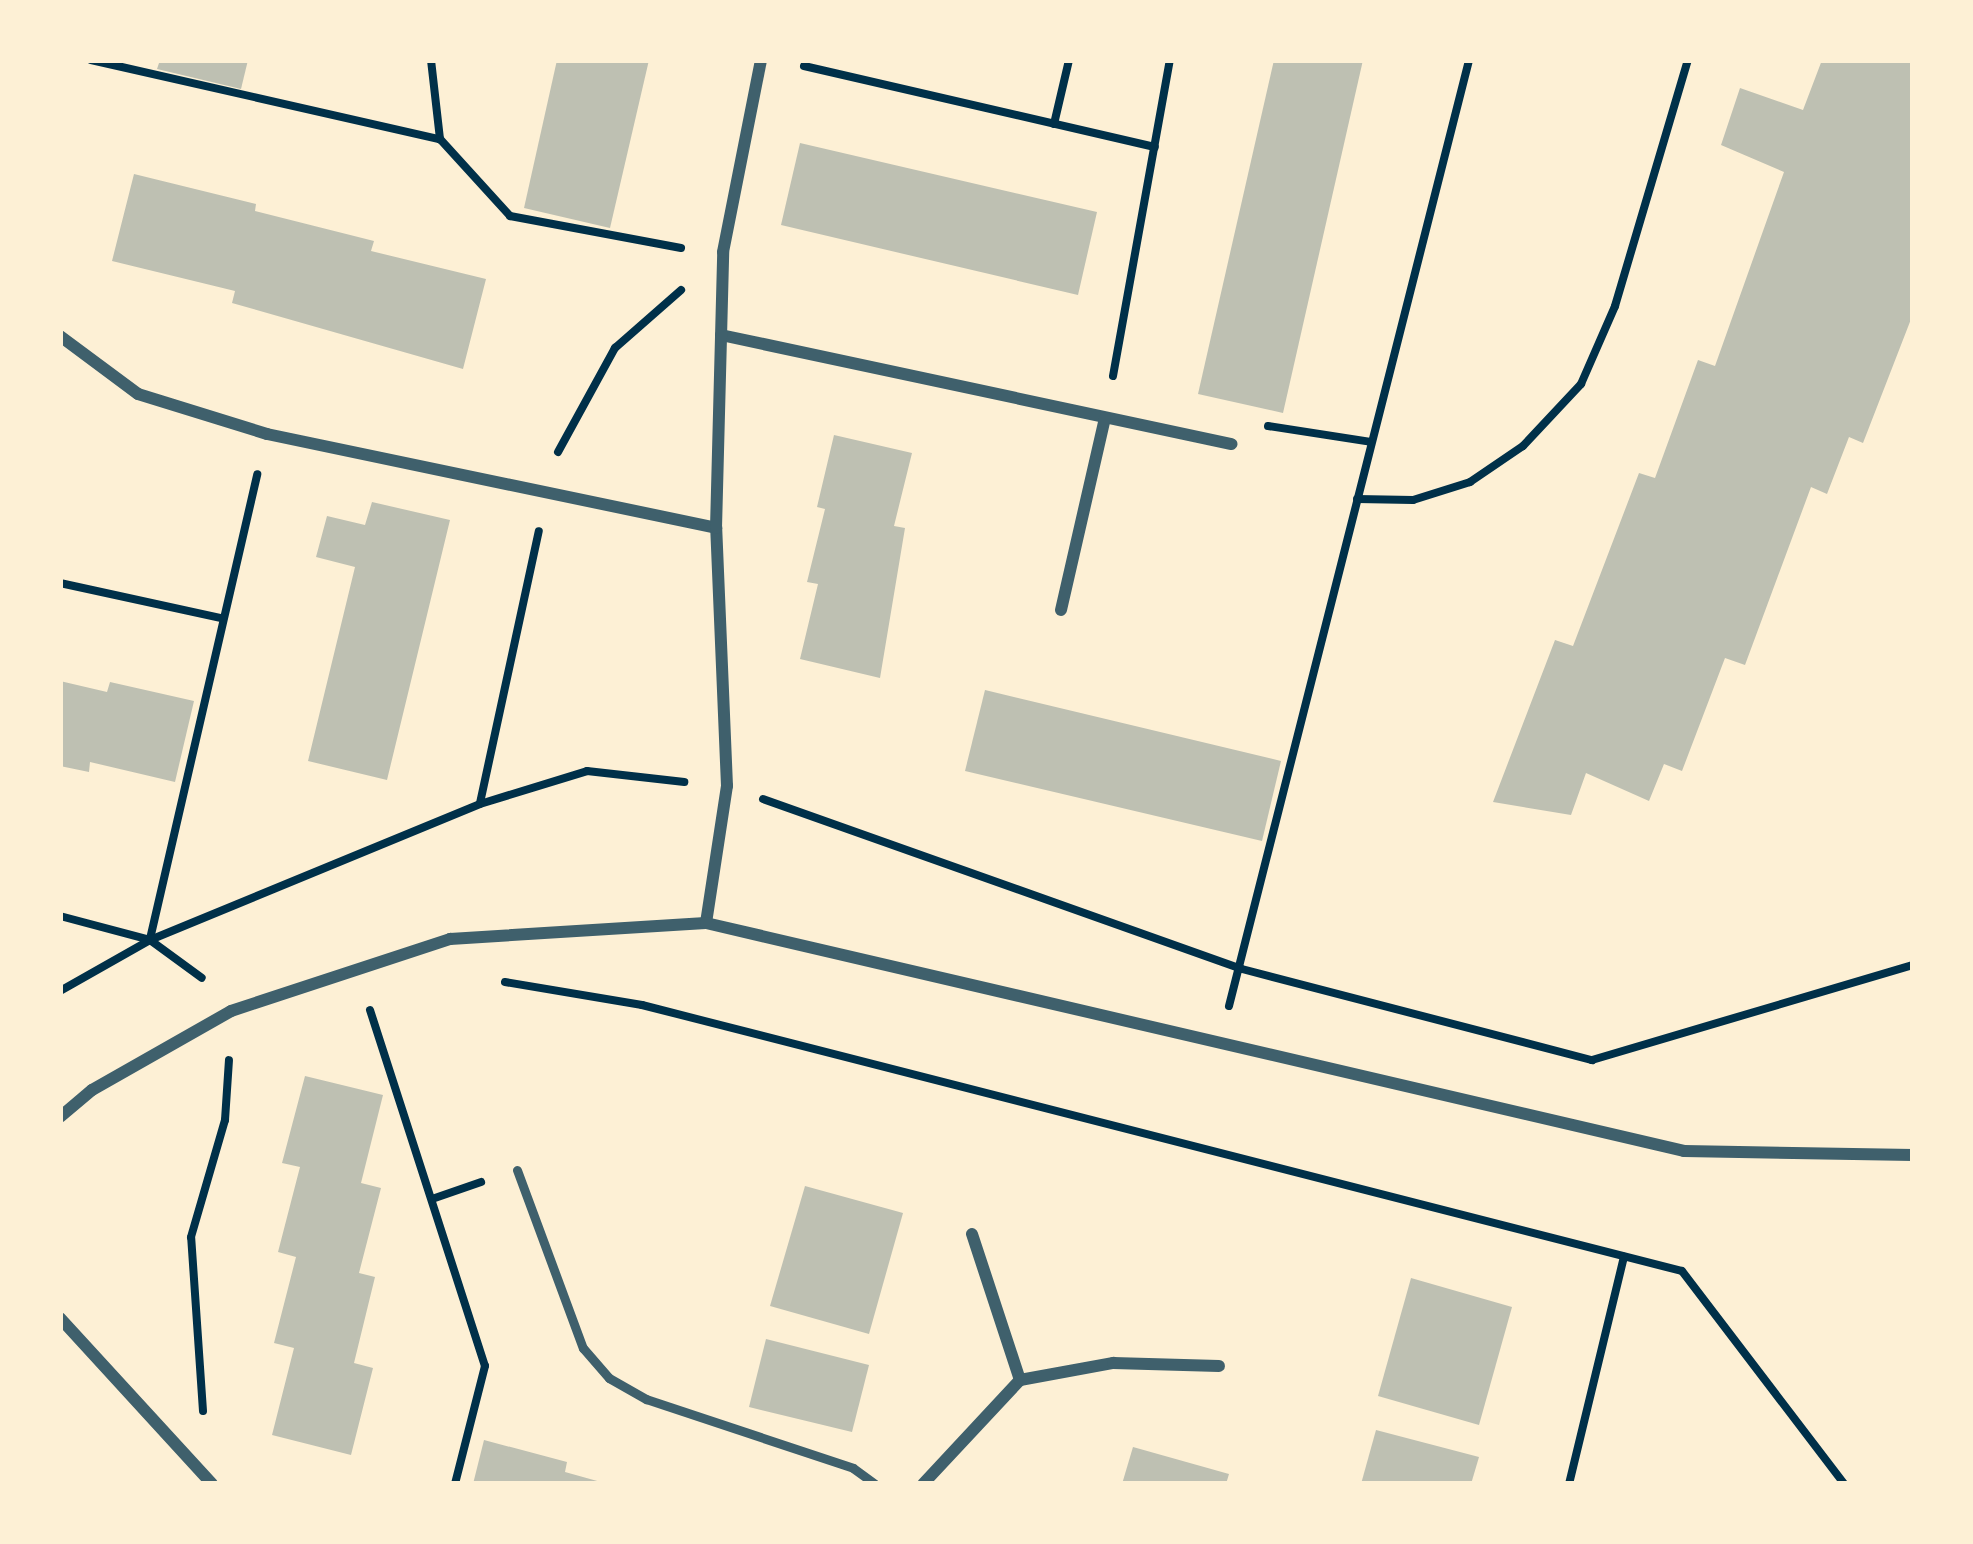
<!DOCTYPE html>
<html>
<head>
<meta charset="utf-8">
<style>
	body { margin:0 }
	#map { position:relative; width:1973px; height:1544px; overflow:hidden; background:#fdf0d5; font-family:"Source Serif 4",serif }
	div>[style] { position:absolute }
	.building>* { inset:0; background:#bec0b2 }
	.path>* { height:8px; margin:-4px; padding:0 4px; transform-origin:4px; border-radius:4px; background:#003049 }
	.service>* { height:9px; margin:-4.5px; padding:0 4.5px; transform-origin:4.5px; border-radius:4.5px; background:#3f606c }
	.minor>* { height:12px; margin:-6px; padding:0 6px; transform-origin:6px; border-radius:6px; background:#3f606c }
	span { translate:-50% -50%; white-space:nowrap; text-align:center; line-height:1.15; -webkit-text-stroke:9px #fdf0d5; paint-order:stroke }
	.frame { position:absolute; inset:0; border:63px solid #fdf0d5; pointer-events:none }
</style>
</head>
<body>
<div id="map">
	<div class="building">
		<div style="clip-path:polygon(160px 60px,248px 60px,241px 89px,157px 69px)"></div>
		<div style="clip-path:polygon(557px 60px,649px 60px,610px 228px,524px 208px)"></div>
		<div style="clip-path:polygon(1274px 60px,1363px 60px,1283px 413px,1198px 394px)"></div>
		<div style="clip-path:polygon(1822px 60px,1913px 60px,1913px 314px,1863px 443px,1849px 437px,1827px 494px,1811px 487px,1745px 665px,1725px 658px,1682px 771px,1664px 764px,1649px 801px,1586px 773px,1571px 815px,1493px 802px,1555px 640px,1573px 646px,1639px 473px,1655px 478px,1698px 360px,1715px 366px,1784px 172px,1721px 145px,1740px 88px,1803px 110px)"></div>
		<div style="clip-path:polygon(800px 143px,1097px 212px,1078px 295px,781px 225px)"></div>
		<div style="clip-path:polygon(134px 174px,256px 204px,255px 211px,374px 241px,371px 251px,486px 279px,463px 369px,232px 303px,235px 291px,112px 261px)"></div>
		<div style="clip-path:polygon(834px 435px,912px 453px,894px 526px,905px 528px,880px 678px,800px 659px,818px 584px,807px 582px,825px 509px,817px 507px)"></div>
		<div style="clip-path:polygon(372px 502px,450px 520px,387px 780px,308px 761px,355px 567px,316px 557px,327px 516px,365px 525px)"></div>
		<div style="clip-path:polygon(60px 681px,107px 692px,110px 682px,194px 701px,175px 782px,90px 762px,89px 772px,60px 766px)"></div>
		<div style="clip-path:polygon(985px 690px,1281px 761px,1262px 841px,965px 771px)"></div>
		<div style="clip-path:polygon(305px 1076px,383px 1095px,361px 1183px,381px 1188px,359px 1273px,375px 1277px,354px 1363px,373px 1368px,351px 1455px,272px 1435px,294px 1348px,274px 1343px,296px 1257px,278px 1252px,300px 1167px,282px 1163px)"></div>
		<div style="clip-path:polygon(805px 1186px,903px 1213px,869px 1334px,770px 1306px)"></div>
		<div style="clip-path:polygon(1411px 1278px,1512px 1307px,1479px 1425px,1378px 1396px)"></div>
		<div style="clip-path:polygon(766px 1339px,869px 1365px,852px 1432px,749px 1407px)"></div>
		<div style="clip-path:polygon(1376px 1430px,1479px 1457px,1471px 1484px,1361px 1484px)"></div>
		<div style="clip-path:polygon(484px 1440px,567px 1462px,565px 1472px,608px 1484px,473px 1484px)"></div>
		<div style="clip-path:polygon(1133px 1447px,1229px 1474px,1226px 1484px,1122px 1484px)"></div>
	</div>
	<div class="path">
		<div style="left:91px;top:60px;width:358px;rotate:12.8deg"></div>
		<div style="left:431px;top:60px;width:80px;rotate:83.5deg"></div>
		<div style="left:440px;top:139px;width:104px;rotate:47.7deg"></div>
		<div style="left:510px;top:216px;width:174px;rotate:10.6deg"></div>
		<div style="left:804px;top:66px;width:360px;rotate:13deg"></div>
		<div style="left:1054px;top:124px;width:66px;rotate:-76.8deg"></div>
		<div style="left:1113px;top:376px;width:321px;rotate:-79.8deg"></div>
		<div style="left:1268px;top:426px;width:104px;rotate:8.8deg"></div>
		<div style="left:558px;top:452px;width:119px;rotate:-61.3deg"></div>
		<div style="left:615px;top:348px;width:88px;rotate:-41.3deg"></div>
		<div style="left:1357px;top:499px;width:56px;rotate:1deg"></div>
		<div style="left:1413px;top:500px;width:60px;rotate:-17.5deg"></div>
		<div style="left:1470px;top:482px;width:64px;rotate:-34.2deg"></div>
		<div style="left:1523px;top:446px;width:85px;rotate:-46.9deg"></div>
		<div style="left:1581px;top:384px;width:85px;rotate:-66.4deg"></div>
		<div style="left:1615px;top:306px;width:257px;rotate:-73.5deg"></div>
		<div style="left:60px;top:583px;width:165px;rotate:12.3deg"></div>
		<div style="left:763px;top:799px;width:508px;rotate:19.54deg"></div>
		<div style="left:1242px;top:969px;width:362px;rotate:14.6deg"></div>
		<div style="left:1592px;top:1060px;width:335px;rotate:-16.5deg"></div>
		<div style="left:480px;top:803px;width:278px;rotate:-77.8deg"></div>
		<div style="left:60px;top:916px;width:93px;rotate:14.9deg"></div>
		<div style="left:150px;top:940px;width:64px;rotate:36.2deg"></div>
		<div style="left:150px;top:939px;width:477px;rotate:-77deg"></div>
		<div style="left:505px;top:982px;width:139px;rotate:9.5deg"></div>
		<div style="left:642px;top:1005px;width:1073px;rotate:14.35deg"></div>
		<div style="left:1682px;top:1271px;width:268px;rotate:52.7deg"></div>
		<div style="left:60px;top:991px;width:103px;rotate:-29.5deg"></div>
		<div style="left:150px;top:940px;width:357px;rotate:-22.4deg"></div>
		<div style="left:480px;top:804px;width:112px;rotate:-17.1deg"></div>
		<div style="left:587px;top:771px;width:98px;rotate:6.5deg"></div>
		<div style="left:1229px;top:1006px;width:976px;rotate:-75.76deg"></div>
		<div style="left:370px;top:1010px;width:374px;rotate:72.1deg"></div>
		<div style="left:485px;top:1366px;width:122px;rotate:104.3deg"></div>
		<div style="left:432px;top:1199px;width:52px;rotate:-19.1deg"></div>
		<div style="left:203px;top:1411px;width:174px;rotate:-93.9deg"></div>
		<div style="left:191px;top:1237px;width:122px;rotate:-73.8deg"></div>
		<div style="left:225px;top:1120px;width:60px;rotate:-86.2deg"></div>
		<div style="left:1569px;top:1484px;width:234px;rotate:-76.4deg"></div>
	</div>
	<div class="service">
		<div style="left:517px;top:1170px;width:190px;rotate:69.7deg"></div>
		<div style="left:583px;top:1348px;width:40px;rotate:49deg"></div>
		<div style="left:609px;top:1378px;width:43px;rotate:29.6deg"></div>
		<div style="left:646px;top:1399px;width:218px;rotate:18.4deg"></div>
		<div style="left:853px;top:1468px;width:27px;rotate:36deg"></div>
	</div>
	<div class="minor">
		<div style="left:721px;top:335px;width:522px;rotate:12.06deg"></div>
		<div style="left:60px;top:336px;width:97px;rotate:36.6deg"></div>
		<div style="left:138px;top:394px;width:135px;rotate:17.2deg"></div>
		<div style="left:267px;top:434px;width:459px;rotate:11.8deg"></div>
		<div style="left:1061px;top:610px;width:197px;rotate:-77.1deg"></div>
		<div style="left:706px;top:923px;width:139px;rotate:-81.3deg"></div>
		<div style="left:727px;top:786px;width:258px;rotate:-92.4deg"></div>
		<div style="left:716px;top:528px;width:276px;rotate:-88.5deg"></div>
		<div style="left:723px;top:252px;width:196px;rotate:-78.8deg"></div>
		<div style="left:60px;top:1117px;width:42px;rotate:-40.2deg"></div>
		<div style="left:92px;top:1090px;width:160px;rotate:-29.6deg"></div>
		<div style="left:231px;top:1011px;width:231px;rotate:-18.2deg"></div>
		<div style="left:450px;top:939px;width:256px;rotate:-3.6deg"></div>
		<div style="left:706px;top:923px;width:1004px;rotate:13.12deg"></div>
		<div style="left:1684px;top:1151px;width:229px;rotate:1deg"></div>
		<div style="left:972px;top:1234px;width:154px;rotate:71.8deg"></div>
		<div style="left:60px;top:1318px;width:225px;rotate:47.5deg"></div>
		<div style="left:923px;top:1484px;width:142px;rotate:-47deg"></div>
		<div style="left:1020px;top:1380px;width:95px;rotate:-10.4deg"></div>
		<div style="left:1113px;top:1363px;width:106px;rotate:1.6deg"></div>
	</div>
	<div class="frame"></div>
</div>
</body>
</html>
